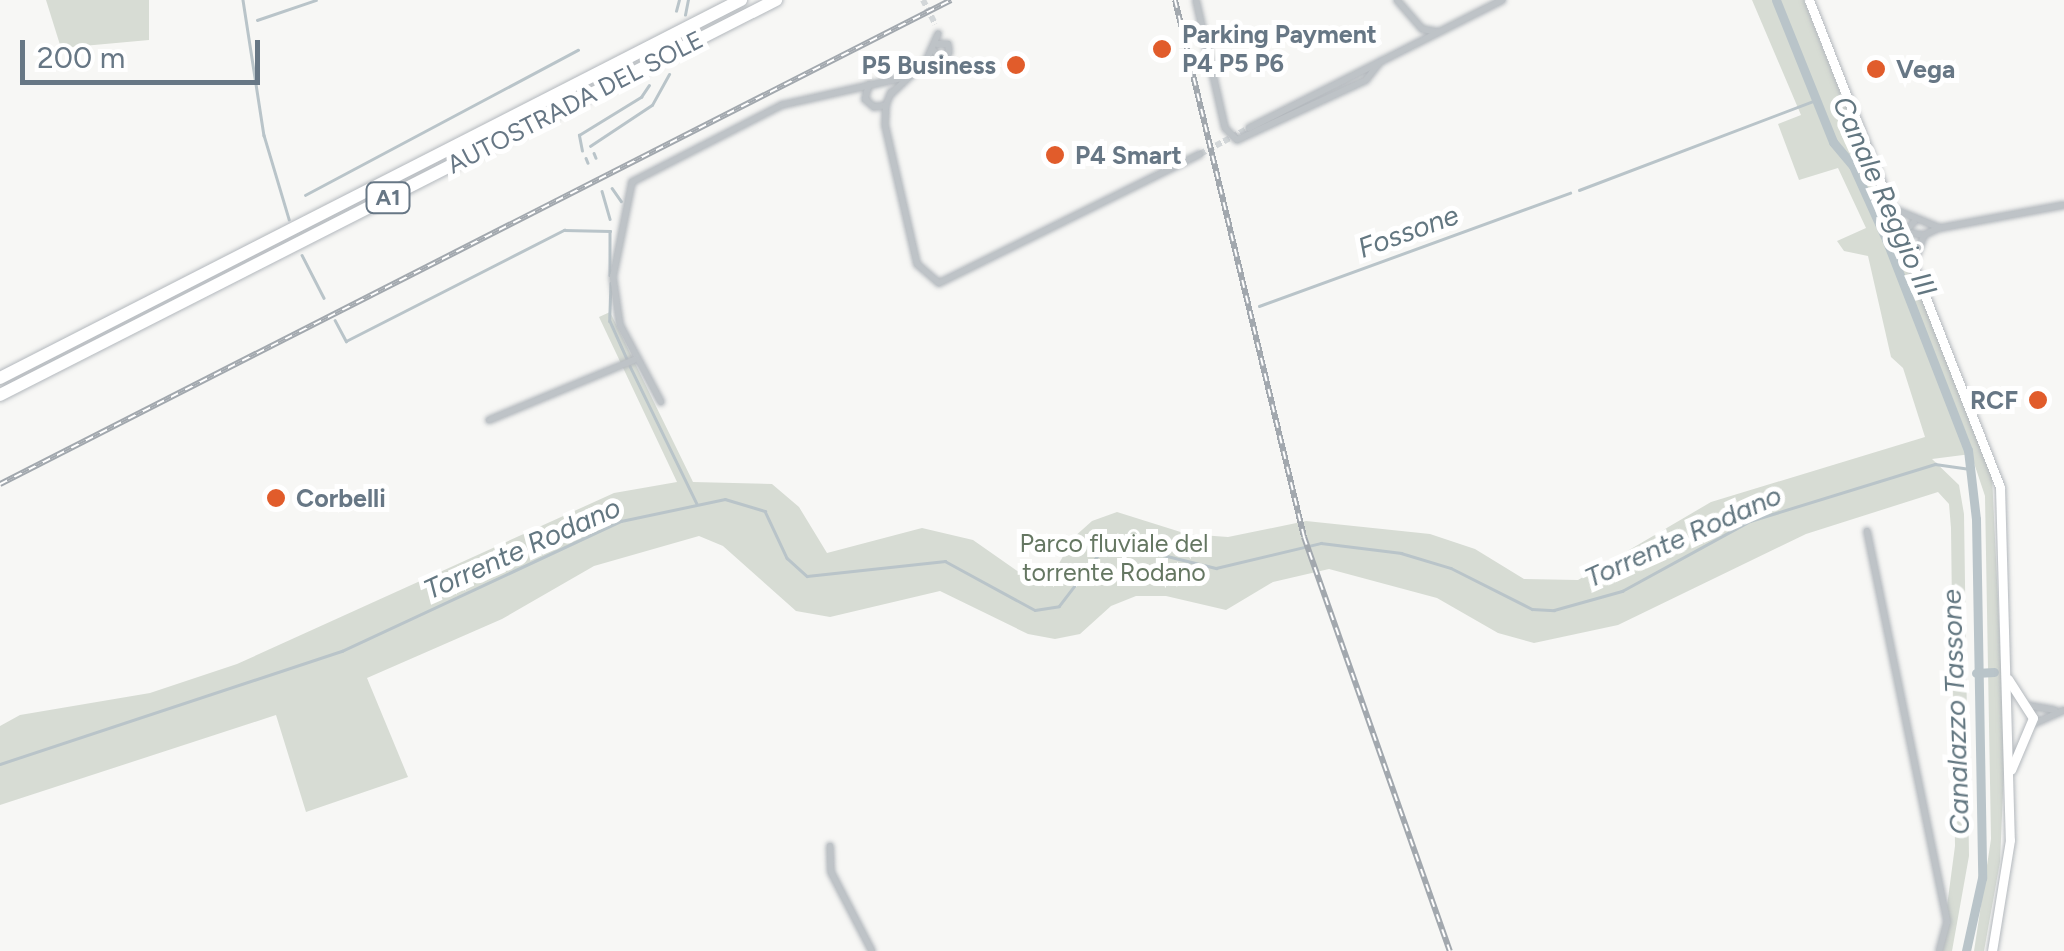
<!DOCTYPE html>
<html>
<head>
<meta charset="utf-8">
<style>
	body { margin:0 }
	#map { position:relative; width:2064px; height:951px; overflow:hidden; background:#f7f7f5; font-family:Figtree,sans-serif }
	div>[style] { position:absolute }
	.green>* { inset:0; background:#d7dcd4 }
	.stream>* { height:2.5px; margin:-1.25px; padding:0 1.25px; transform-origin:1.25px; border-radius:1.25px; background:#b9c4c9 }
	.canal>* { height:9px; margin:-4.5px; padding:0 4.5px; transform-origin:4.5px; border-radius:4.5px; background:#b9c4c9 }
	.street-tunnel>* { height:6px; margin-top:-3px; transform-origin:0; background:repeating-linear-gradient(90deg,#d3d7d9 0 6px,transparent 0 9px) }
	.roads { filter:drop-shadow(0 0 2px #b3b8bd) drop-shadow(0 0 2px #b3b8bd) }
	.street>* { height:6px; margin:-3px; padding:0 3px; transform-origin:3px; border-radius:3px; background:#bec3c7 }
	.secondary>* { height:9px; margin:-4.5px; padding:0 4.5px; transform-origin:4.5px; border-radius:4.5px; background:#fff }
	.highway>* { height:12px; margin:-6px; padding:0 6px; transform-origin:6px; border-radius:6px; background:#fff }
	.rail>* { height:6px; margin-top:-3px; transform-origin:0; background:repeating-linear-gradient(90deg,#fff 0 8px,#a2a8ae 0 16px); box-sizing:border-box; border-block:2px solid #a2a8ae }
	.dots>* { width:28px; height:28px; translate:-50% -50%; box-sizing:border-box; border:5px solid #fff; border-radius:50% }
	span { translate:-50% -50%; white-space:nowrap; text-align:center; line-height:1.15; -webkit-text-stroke:10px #fff; paint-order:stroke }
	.shield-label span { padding:2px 8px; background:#fff; border:2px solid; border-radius:8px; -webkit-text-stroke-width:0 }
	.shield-label { font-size:22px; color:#677785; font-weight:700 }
	.poi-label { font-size:25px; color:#677785; font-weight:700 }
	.left { translate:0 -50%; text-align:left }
	.right { translate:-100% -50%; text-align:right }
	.street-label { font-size:25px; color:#677785 }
	.park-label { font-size:25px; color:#657762 }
	.water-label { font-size:28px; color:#637781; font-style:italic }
	.scale { position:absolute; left:20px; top:40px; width:240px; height:45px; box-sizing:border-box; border:5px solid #677785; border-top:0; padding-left:12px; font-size:30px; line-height:35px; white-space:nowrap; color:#677785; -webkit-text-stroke:8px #fff; paint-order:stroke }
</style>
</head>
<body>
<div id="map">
	<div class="green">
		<div style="clip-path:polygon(46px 0,149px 0,149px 40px,61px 48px)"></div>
		<div style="clip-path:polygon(1752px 0,1804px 0,1992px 476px,2005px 746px,2000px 862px,1984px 951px,1974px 951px,1991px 839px,1985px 496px,1971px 454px,1932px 459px,1959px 485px,1964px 514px,1969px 856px,1952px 951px,1941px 951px,1955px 846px,1951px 528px,1949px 504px,1938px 492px,1806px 534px,1618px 625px,1534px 643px,1498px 633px,1437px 598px,1329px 569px,1273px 582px,1226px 610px,1166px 596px,1136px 596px,1111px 606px,1080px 634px,1055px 639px,1028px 634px,940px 591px,830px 617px,796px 611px,723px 546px,699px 536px,594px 566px,502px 619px,367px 678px,408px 777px,306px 812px,276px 715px,0 805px,0 726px,20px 715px,150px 693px,237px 664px,614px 493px,677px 482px,599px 317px,610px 312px,693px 482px,772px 484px,799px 507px,827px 553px,922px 528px,973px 540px,1036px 584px,1050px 580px,1073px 538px,1092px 521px,1117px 512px,1187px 534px,1228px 537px,1306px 521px,1430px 534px,1475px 549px,1524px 579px,1578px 580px,1711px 502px,1925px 437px,1903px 368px,1891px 357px,1868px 256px,1844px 251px,1837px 241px,1866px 228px,1838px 168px,1799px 180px,1778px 124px,1801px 115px)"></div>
	</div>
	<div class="stream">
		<div style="left:243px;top:0;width:137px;rotate:81.2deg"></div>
		<div style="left:264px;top:135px;width:88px;rotate:73.4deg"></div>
		<div style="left:676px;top:11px;width:11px;rotate:-75deg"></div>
		<div style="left:685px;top:15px;width:15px;rotate:-79deg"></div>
		<div style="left:257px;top:20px;width:62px;rotate:-18.7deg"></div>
		<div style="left:590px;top:146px;width:74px;rotate:-33.5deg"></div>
		<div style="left:652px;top:105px;width:35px;rotate:-61deg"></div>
		<div style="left:582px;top:151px;width:16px;rotate:-101deg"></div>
		<div style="left:579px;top:135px;width:73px;rotate:-31.5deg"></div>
		<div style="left:641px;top:97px;width:14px;rotate:-56deg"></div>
		<div style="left:594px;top:153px;width:5px;rotate:68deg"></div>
		<div style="left:586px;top:158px;width:5px;rotate:68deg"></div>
		<div style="left:612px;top:188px;width:16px;rotate:55deg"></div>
		<div style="left:1579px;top:190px;width:254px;rotate:-20.8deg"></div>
		<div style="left:602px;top:191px;width:29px;rotate:74deg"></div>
		<div style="left:305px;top:195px;width:309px;rotate:-28deg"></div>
		<div style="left:302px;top:255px;width:48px;rotate:62.9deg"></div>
		<div style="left:611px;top:283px;width:38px;rotate:92deg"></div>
		<div style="left:610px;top:321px;width:42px;rotate:65.9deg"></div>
		<div style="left:1259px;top:306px;width:331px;rotate:-20deg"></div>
		<div style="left:335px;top:320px;width:24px;rotate:62deg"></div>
		<div style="left:346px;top:341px;width:245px;rotate:-27deg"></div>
		<div style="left:564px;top:230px;width:46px;rotate:1.2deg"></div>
		<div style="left:610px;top:231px;width:44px;rotate:90deg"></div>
		<div style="left:630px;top:366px;width:153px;rotate:64.1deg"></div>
		<div style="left:0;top:764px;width:360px;rotate:-18.3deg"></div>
		<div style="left:342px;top:651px;width:308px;rotate:-25deg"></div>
		<div style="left:621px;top:521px;width:106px;rotate:-11.9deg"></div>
		<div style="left:725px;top:499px;width:42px;rotate:16.7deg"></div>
		<div style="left:765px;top:511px;width:52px;rotate:64.9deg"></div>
		<div style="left:787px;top:558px;width:27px;rotate:42deg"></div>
		<div style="left:807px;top:576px;width:139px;rotate:-6.2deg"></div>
		<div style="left:945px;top:561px;width:102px;rotate:28.6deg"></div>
		<div style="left:1035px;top:610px;width:24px;rotate:-9deg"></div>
		<div style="left:1059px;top:606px;width:69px;rotate:-52.6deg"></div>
		<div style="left:1101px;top:551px;width:35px;rotate:-22deg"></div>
		<div style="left:1134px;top:538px;width:34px;rotate:30deg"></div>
		<div style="left:1163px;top:555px;width:55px;rotate:13.8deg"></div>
		<div style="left:1216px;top:568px;width:108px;rotate:-13.4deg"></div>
		<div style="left:1321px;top:543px;width:81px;rotate:7.1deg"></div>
		<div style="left:1401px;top:553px;width:52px;rotate:16.7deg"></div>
		<div style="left:1451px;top:568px;width:91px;rotate:26.8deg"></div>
		<div style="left:1532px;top:609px;width:22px;rotate:3deg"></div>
		<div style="left:1554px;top:610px;width:71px;rotate:-15.6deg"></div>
		<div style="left:1622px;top:591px;width:146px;rotate:-28.7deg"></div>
		<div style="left:1750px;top:521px;width:194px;rotate:-17.1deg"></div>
		<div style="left:1935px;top:464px;width:35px;rotate:8deg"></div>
	</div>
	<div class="canal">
		<div style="left:1776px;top:0;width:153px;rotate:68.1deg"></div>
		<div style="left:1833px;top:142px;width:31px;rotate:50deg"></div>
		<div style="left:1853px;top:166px;width:80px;rotate:65.7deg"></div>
		<div style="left:1886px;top:239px;width:226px;rotate:68.8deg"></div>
		<div style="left:1968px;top:450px;width:69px;rotate:83.4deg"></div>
		<div style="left:1976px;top:519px;width:359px;rotate:89deg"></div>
		<div style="left:1982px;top:878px;width:75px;rotate:102.4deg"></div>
		<div style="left:1976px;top:673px;width:18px;rotate:-3deg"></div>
	</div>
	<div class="street-tunnel">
		<div style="left:923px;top:0;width:27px;rotate:63deg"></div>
		<div style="left:1200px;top:154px;width:55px;rotate:-28deg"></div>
	</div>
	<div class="roads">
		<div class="street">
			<div style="left:1196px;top:0;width:131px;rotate:77.2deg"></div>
			<div style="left:1225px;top:128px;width:17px;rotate:45deg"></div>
			<div style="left:1237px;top:140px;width:142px;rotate:-24.9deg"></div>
			<div style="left:1366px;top:80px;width:24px;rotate:-52deg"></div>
			<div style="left:1397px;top:0;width:38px;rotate:49deg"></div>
			<div style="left:1422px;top:29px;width:16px;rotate:11deg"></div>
			<div style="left:934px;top:51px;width:10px;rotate:45deg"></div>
			<div style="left:941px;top:58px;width:9px;rotate:-32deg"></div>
			<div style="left:949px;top:53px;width:9px;rotate:-96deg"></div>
			<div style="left:948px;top:44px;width:11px;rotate:180deg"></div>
			<div style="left:869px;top:84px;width:16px;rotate:105deg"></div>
			<div style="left:865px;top:99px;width:12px;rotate:42deg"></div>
			<div style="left:874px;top:107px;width:12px;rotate:-9deg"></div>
			<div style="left:886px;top:105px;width:14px;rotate:-69deg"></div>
			<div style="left:891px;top:94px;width:48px;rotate:-43.3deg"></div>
			<div style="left:926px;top:61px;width:30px;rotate:-66deg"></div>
			<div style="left:886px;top:105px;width:20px;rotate:93deg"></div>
			<div style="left:885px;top:125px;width:143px;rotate:77deg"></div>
			<div style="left:917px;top:264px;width:29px;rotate:41deg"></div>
			<div style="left:939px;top:283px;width:291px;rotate:-26.3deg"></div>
			<div style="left:1249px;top:128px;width:284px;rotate:-26.8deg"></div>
			<div style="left:1894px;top:209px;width:50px;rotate:22.4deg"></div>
			<div style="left:1940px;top:228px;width:126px;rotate:-10.5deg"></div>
			<div style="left:1914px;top:222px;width:14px;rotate:135deg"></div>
			<div style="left:1904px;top:232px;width:20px;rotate:9deg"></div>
			<div style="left:1915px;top:260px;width:27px;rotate:-70deg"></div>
			<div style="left:1924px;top:235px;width:17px;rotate:-25deg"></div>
			<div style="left:661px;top:402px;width:87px;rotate:-118deg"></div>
			<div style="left:620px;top:325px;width:49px;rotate:-98.3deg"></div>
			<div style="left:613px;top:277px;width:97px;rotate:-78.7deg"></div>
			<div style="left:632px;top:182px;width:169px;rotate:-27.2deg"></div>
			<div style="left:782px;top:105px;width:123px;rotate:-12.7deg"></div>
			<div style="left:489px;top:420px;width:159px;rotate:-22.5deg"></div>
			<div style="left:1867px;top:531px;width:399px;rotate:78.4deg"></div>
			<div style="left:1947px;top:922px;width:30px;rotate:105deg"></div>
			<div style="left:2026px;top:705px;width:29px;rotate:10deg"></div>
			<div style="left:2031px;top:725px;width:36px;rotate:-24deg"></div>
			<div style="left:830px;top:846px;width:26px;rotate:88deg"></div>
			<div style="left:831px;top:872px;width:89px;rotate:62.6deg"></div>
		</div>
		<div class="secondary">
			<div style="left:1809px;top:0;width:523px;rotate:68.59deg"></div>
			<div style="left:2000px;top:487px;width:353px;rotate:88.4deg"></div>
			<div style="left:2010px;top:840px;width:112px;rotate:99.2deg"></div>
			<div style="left:2008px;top:679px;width:46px;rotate:57.3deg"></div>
			<div style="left:2033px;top:718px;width:56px;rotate:112.9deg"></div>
		</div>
		<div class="highway">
			<div style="left:0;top:378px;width:832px;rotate:-27.03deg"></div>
			<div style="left:0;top:395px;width:871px;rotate:-26.98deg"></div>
		</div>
	</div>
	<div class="rail">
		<div style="left:1175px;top:0;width:552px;rotate:76.49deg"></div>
		<div style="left:1304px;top:537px;width:439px;rotate:70.6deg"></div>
		<div style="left:0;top:484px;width:1067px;rotate:-26.97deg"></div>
	</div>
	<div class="dots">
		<div style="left:1162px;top:49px;background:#e15c2b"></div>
		<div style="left:1016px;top:65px;background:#e15c2b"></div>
		<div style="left:1876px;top:69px;background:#e15c2b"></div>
		<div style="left:1055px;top:155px;background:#e15c2b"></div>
		<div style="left:2038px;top:400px;background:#e15c2b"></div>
		<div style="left:276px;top:498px;background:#e15c2b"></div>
	</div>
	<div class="shield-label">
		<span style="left:388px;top:198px">A1</span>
	</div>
	<div class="poi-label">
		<span class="left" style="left:1182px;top:49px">Parking Payment<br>P4 P5 P6</span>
		<span class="right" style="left:996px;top:65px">P5 Business</span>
		<span class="left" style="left:1896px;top:69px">Vega</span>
		<span class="left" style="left:1075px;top:155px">P4 Smart</span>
		<span class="right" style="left:2018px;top:400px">RCF</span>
		<span class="left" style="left:296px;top:498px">Corbelli</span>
	</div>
	<div class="street-label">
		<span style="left:575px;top:102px;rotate:-27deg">AUTOSTRADA DEL SOLE</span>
	</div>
	<div class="park-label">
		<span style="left:1114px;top:558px">Parco fluviale del<br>torrente Rodano</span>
	</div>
	<div class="water-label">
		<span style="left:1885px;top:196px;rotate:66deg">Canale Reggio III</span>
		<span style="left:1408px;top:231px;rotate:-20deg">Fossone</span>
		<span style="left:1683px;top:536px;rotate:-24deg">Torrente Rodano</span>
		<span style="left:522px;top:548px;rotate:-24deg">Torrente Rodano</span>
		<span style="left:1955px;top:712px;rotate:-92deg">Canalazzo Tassone</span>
	</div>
	<div class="scale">200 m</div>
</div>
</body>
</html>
